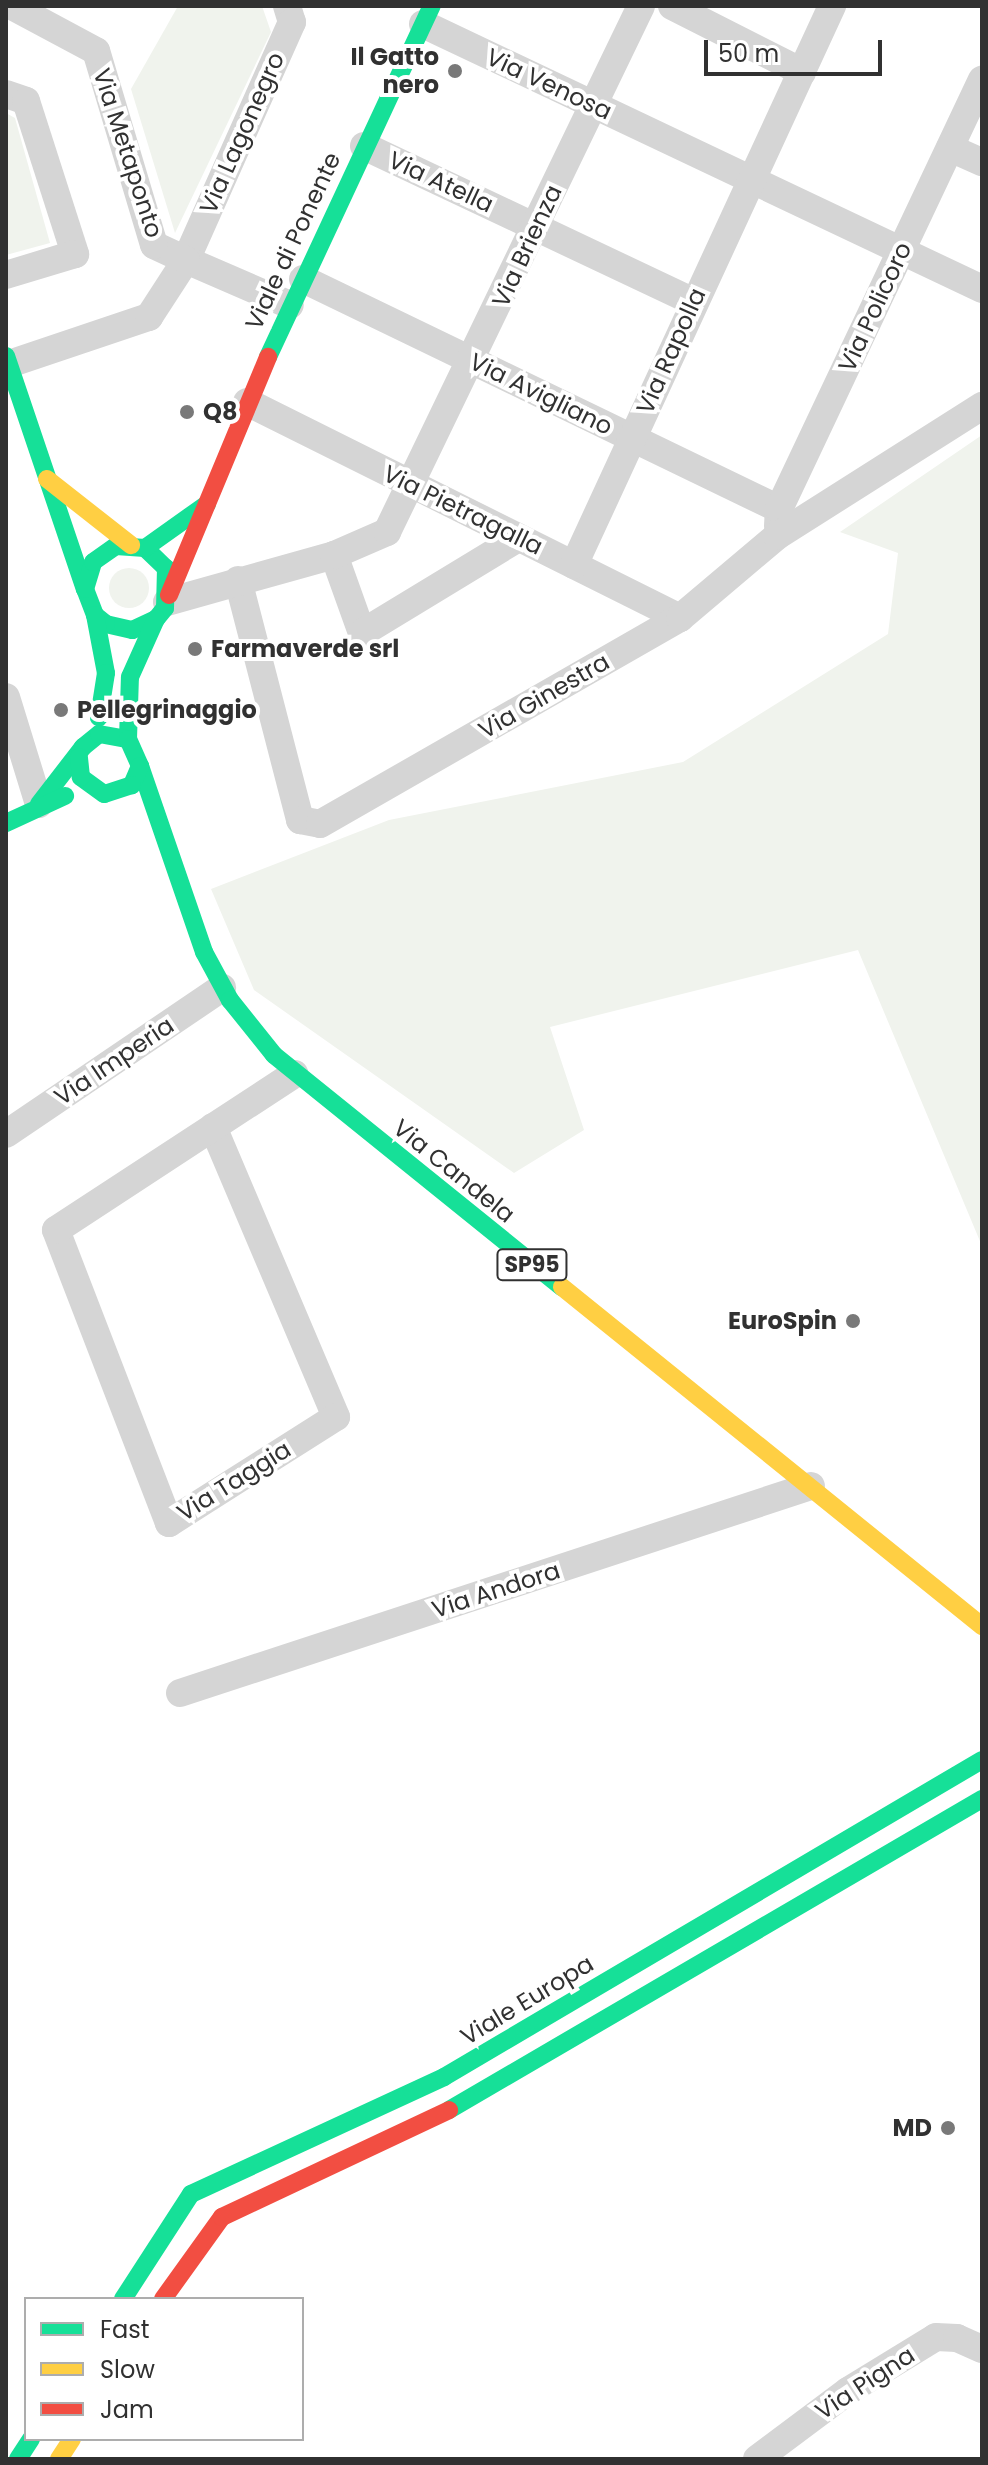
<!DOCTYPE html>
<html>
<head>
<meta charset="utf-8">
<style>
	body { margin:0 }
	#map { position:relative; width:988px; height:2465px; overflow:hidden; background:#fff; font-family:Poppins,sans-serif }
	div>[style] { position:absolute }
	.green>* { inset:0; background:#f0f3ed }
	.round { border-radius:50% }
	.street>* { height:28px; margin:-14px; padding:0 14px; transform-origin:14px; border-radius:14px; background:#d5d5d5 }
	.fast>* { height:18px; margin:-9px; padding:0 9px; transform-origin:9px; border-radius:9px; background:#16e098 }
	.slow>* { height:18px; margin:-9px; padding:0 9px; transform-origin:9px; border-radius:9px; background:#ffcf43 }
	.jam>* { height:18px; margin:-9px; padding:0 9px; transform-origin:9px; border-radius:9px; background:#f24e42 }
	.dots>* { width:22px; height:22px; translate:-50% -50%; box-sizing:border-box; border:4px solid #fff; border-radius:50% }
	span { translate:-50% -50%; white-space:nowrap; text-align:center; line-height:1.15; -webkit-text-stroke:8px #fff; paint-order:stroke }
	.shield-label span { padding:2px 6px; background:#fff; border:2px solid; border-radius:6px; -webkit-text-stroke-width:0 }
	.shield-label { font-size:22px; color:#313131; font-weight:700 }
	.poi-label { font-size:24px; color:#313131; font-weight:700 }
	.right { translate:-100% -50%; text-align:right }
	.left { translate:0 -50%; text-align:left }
	.street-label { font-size:24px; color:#313131 }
	.frame { position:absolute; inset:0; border:8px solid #313131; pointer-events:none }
	.legend { position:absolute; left:24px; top:2297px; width:280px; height:144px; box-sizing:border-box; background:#fff; border:2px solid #adadad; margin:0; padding:10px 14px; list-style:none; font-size:24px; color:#313131 }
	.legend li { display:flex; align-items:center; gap:16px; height:40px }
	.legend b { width:40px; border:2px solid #adadad }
	.scale { position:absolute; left:704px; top:40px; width:178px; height:36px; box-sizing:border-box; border:4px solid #313131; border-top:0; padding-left:10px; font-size:24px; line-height:28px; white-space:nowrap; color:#313131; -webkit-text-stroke:6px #fff; paint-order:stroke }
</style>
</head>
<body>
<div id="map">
	<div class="green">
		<div style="clip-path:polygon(178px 6px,262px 6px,271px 32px,175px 233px,131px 89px)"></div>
		<div style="clip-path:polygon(6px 113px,15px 118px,50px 243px,6px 255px)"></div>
		<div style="clip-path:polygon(982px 435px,982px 1246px,858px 950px,550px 1027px,584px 1130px,514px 1173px,254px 990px,211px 889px,389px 820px,683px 762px,888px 634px,898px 553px,840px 532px)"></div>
		<div class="round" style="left:109px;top:568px;width:40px;height:40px"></div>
	</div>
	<div class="street">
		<div style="left:287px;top:6px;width:17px;rotate:73deg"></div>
		<div style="left:292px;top:22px;width:261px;rotate:114deg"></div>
		<div style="left:186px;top:260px;width:113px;rotate:23.4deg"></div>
		<div style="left:672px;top:6px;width:146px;rotate:26.9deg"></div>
		<div style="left:423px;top:24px;width:619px;rotate:25.36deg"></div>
		<div style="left:6px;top:94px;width:21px;rotate:19deg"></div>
		<div style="left:26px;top:101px;width:161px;rotate:72.2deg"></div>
		<div style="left:75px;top:254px;width:72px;rotate:163.1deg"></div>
		<div style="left:364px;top:146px;width:363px;rotate:25.3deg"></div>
		<div style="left:950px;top:148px;width:35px;rotate:24deg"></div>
		<div style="left:303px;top:279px;width:529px;rotate:25.79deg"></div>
		<div style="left:9px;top:364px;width:148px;rotate:-18.6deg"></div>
		<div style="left:149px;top:317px;width:68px;rotate:-57deg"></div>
		<div style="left:186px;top:260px;width:35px;rotate:-155deg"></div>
		<div style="left:154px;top:245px;width:202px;rotate:-106.6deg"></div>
		<div style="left:96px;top:51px;width:95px;rotate:-151.8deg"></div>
		<div style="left:247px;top:402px;width:484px;rotate:26.5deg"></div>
		<div style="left:778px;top:526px;width:17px;rotate:-87deg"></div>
		<div style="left:779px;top:509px;width:475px;rotate:-64.7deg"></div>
		<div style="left:334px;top:555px;width:83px;rotate:70.3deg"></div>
		<div style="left:362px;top:633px;width:183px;rotate:-31.3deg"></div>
		<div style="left:574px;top:565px;width:616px;rotate:-65.22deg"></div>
		<div style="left:238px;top:580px;width:248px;rotate:75.5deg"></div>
		<div style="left:300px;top:820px;width:20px;rotate:11deg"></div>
		<div style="left:320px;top:824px;width:415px;rotate:-29.8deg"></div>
		<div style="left:680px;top:618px;width:127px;rotate:-40.2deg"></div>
		<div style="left:777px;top:536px;width:243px;rotate:-32.4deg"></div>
		<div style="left:167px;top:602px;width:173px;rotate:-15.7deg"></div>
		<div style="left:334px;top:555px;width:58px;rotate:-23.5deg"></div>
		<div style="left:387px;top:532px;width:584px;rotate:-64.22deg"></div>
		<div style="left:6px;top:697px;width:112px;rotate:72.9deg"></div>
		<div style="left:213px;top:1127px;width:315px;rotate:67deg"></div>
		<div style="left:336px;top:1417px;width:198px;rotate:147.6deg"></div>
		<div style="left:169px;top:1523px;width:314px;rotate:-111.1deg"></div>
		<div style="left:56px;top:1230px;width:285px;rotate:-33.2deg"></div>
		<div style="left:6px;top:1134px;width:261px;rotate:-34.1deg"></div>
		<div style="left:180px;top:1693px;width:664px;rotate:-18.16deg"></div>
		<div style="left:757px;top:2459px;width:114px;rotate:-36.8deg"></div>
		<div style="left:848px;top:2391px;width:103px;rotate:-31.5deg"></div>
		<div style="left:936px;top:2337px;width:21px;rotate:3deg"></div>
		<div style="left:957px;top:2338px;width:27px;rotate:24deg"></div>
	</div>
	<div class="fast">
		<div style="left:6px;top:356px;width:246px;rotate:71.3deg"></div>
		<div style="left:268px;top:357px;width:387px;rotate:-65deg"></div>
		<div style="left:145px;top:548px;width:29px;rotate:44deg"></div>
		<div style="left:166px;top:568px;width:40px;rotate:91.4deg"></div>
		<div style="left:165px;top:608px;width:14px;rotate:129deg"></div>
		<div style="left:156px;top:619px;width:26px;rotate:155deg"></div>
		<div style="left:132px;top:630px;width:27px;rotate:-167deg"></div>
		<div style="left:106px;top:624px;width:14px;rotate:-141deg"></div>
		<div style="left:95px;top:615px;width:28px;rotate:-111deg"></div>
		<div style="left:85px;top:589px;width:28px;rotate:-73deg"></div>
		<div style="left:93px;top:562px;width:28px;rotate:-35deg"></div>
		<div style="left:116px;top:546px;width:29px;rotate:4deg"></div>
		<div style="left:145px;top:548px;width:76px;rotate:-35.4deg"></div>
		<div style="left:95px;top:615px;width:59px;rotate:79.3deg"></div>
		<div style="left:106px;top:673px;width:45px;rotate:99deg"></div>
		<div style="left:128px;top:739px;width:62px;rotate:-88.2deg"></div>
		<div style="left:130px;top:677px;width:64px;rotate:-65.9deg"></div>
		<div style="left:140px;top:766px;width:197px;rotate:71deg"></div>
		<div style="left:204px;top:952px;width:55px;rotate:61.6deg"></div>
		<div style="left:230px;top:1000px;width:70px;rotate:51.3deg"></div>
		<div style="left:274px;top:1055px;width:370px;rotate:38.9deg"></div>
		<div style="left:39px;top:804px;width:72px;rotate:-52.3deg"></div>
		<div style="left:83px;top:747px;width:21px;rotate:-39deg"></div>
		<div style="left:99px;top:734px;width:29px;rotate:10deg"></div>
		<div style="left:128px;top:739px;width:30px;rotate:66deg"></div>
		<div style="left:140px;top:766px;width:21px;rotate:113deg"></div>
		<div style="left:132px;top:785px;width:29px;rotate:162deg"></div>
		<div style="left:104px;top:794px;width:29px;rotate:-144deg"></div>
		<div style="left:81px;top:777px;width:20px;rotate:-96deg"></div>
		<div style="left:6px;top:823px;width:65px;rotate:-24.6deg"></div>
		<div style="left:449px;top:2110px;width:617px;rotate:-30.26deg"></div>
		<div style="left:123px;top:2299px;width:125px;rotate:-57.1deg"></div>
		<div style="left:191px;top:2194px;width:279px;rotate:-24.8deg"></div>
		<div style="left:444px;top:2077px;width:624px;rotate:-30.51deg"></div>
		<div style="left:18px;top:2459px;width:24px;rotate:-57deg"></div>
	</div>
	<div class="slow">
		<div style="left:47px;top:479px;width:107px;rotate:38.2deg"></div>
		<div style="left:562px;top:1287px;width:540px;rotate:38.91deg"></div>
		<div style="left:59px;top:2459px;width:24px;rotate:-57deg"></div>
	</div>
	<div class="jam">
		<div style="left:169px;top:595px;width:258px;rotate:-67.4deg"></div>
		<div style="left:163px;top:2299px;width:101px;rotate:-54.3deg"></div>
		<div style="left:222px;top:2217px;width:251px;rotate:-25.2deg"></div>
	</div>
	<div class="dots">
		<div style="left:455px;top:71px;background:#797979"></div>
		<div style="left:187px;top:412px;background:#797979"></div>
		<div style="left:195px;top:649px;background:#797979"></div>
		<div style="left:61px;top:710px;background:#797979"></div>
		<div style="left:853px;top:1321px;background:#797979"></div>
		<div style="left:948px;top:2128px;background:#797979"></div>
	</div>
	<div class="shield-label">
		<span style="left:532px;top:1265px">SP95</span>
	</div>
	<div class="poi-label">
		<span class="right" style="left:439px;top:71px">Il Gatto<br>nero</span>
		<span class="left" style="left:203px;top:412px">Q8</span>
		<span class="left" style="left:211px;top:649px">Farmaverde srl</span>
		<span class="left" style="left:77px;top:710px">Pellegrinaggio</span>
		<span class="right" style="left:837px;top:1321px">EuroSpin</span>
		<span class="right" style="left:932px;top:2128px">MD</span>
	</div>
	<div class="street-label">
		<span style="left:549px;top:84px;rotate:25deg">Via Venosa</span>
		<span style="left:242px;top:133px;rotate:-66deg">Via Lagonegro</span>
		<span style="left:128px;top:153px;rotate:72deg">Via Metaponto</span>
		<span style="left:441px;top:182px;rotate:25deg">Via Atella</span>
		<span style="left:293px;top:241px;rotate:-65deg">Viale di Ponente</span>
		<span style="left:527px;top:246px;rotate:-65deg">Via Brienza</span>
		<span style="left:875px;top:307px;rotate:-65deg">Via Policoro</span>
		<span style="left:671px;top:351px;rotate:-66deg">Via Rapolla</span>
		<span style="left:541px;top:394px;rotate:26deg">Via Avigliano</span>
		<span style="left:463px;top:510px;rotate:26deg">Via Pietragalla</span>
		<span style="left:544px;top:696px;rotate:-30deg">Via Ginestra</span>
		<span style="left:114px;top:1061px;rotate:-34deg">Via Imperia</span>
		<span style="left:454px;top:1171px;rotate:39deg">Via Candela</span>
		<span style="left:234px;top:1481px;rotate:-32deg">Via Taggia</span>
		<span style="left:496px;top:1590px;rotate:-18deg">Via Andora</span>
		<span style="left:527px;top:2000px;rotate:-31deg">Viale Europa</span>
		<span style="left:865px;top:2383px;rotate:-33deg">Via Pigna</span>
	</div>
	<div class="frame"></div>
	<ul class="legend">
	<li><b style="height:10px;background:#16e098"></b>Fast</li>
	<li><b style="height:10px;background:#ffcf43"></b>Slow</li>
	<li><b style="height:10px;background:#f24e42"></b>Jam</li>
	</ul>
	<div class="scale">50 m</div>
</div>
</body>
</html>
